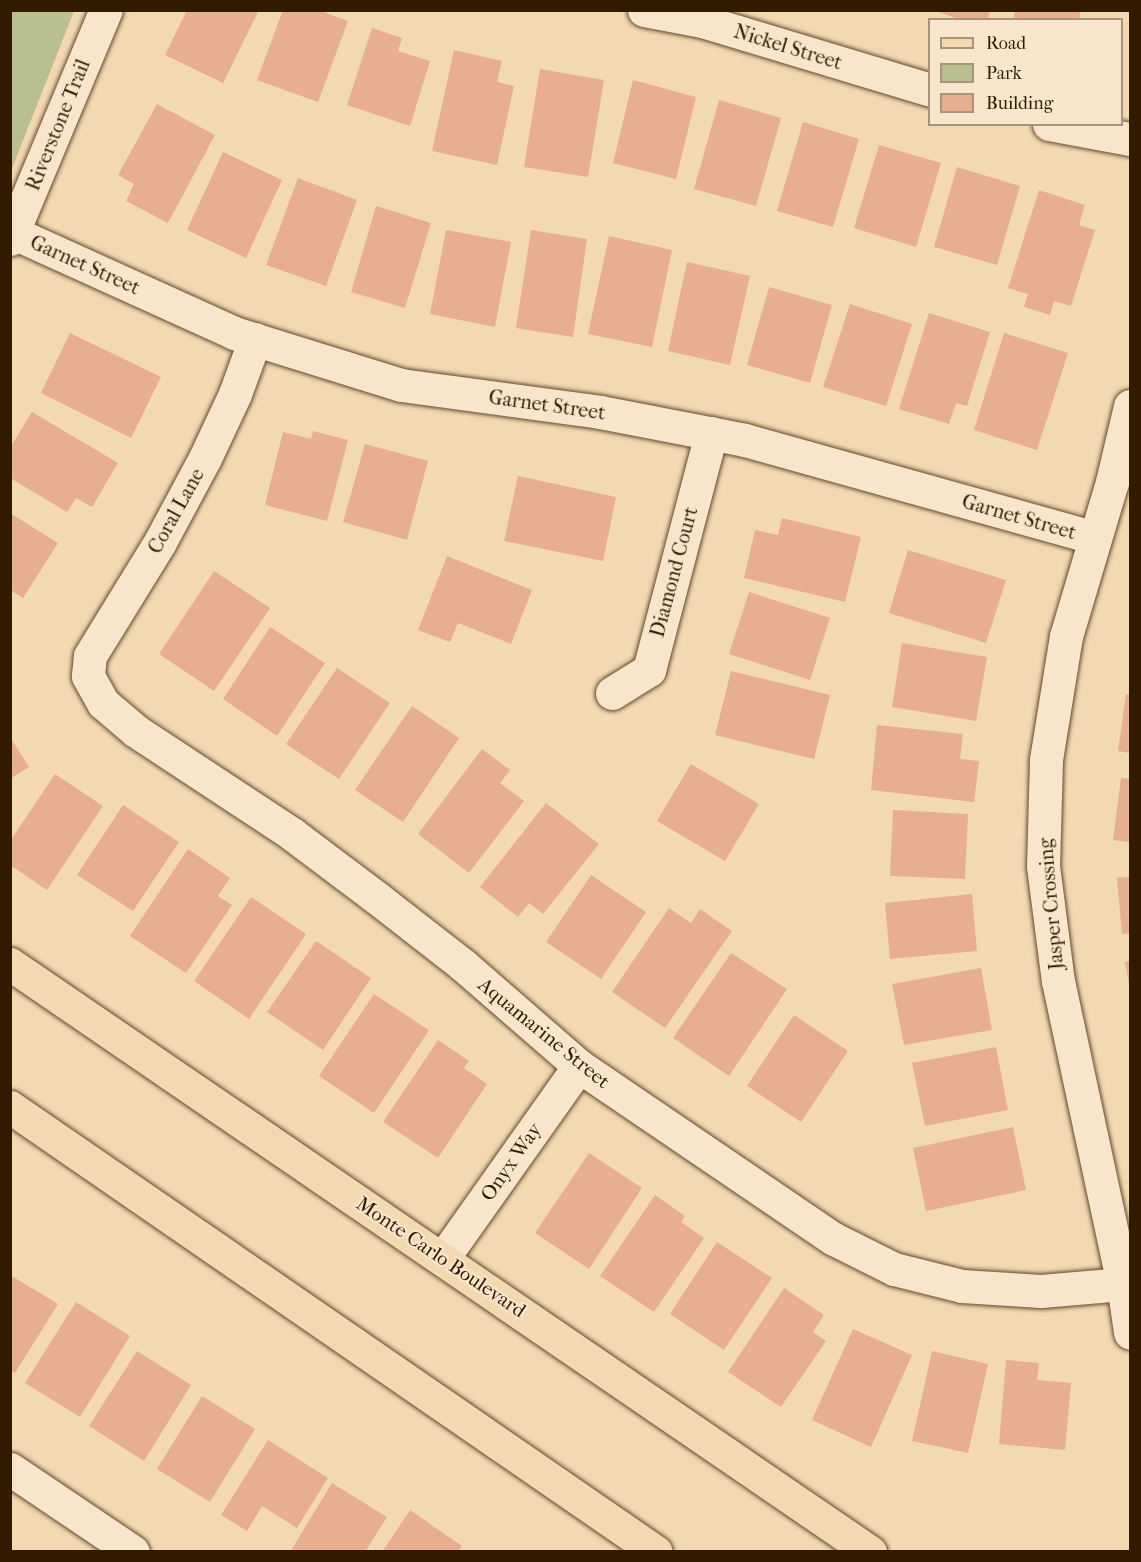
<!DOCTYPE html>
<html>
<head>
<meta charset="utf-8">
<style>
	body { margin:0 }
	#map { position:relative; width:1141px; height:1562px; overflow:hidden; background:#f3d9b0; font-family:"IM FELL French Canon",serif }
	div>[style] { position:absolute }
	.green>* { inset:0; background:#b9c08d }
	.building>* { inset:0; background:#e7af8e }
	.roads { filter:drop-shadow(0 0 2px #624a2c) drop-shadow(0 0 2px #624a2c) }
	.minor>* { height:33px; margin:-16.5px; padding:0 16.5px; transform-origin:16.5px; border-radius:16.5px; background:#f7e6cc }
	.major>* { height:33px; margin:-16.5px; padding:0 16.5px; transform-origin:16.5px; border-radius:16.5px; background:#f3d9b0 }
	span { translate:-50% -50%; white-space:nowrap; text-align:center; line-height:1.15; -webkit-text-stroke:4.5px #f7e6cc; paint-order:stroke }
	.street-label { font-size:20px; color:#321a00 }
	.frame { position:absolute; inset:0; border:12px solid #321a00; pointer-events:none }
	.legend { position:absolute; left:928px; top:18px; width:195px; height:108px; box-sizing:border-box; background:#f7e6cc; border:2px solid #a8947a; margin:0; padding:8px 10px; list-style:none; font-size:18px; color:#321a00 }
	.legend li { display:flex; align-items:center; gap:12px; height:30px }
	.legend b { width:30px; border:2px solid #a8947a }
</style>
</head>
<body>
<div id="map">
	<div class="green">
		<div style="clip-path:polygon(11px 10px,74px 11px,11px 171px,10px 11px)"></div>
	</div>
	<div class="building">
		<div style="clip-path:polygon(187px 10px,259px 10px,223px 83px,165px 55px)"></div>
		<div style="clip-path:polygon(283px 10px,318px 10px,348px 21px,318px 102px,257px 80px)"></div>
		<div style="clip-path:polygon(933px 10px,990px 10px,988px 20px,961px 20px)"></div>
		<div style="clip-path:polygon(1015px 10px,1081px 10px,1079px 20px,1013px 20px)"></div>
		<div style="clip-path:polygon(372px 28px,402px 38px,398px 51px,430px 61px,410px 126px,347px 105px)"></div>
		<div style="clip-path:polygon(454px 50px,502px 61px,497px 82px,514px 86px,497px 165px,432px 151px)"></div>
		<div style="clip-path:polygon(540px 69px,604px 80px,588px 177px,524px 167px)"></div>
		<div style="clip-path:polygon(633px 80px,696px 97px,676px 179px,613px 163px)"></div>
		<div style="clip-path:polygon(719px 100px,781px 118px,756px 206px,694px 189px)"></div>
		<div style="clip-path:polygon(157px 104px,215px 135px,168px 223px,126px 201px,134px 184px,118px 175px)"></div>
		<div style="clip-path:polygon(803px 122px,859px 139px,833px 227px,777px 211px)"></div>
		<div style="clip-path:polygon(879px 145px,941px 163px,916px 247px,854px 228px)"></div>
		<div style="clip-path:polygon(223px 152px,282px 180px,246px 258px,187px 230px)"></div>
		<div style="clip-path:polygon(957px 167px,1020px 186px,997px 265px,934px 247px)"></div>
		<div style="clip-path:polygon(298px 178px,357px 200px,326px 286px,266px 265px)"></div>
		<div style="clip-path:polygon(1039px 190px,1085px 205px,1079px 225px,1095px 230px,1071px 306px,1054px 301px,1050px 315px,1024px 307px,1028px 294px,1008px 288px)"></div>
		<div style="clip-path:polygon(376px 206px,431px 223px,405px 308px,351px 292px)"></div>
		<div style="clip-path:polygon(446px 230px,511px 242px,495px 327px,430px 314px)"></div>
		<div style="clip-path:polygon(531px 230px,587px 239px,573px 337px,516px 328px)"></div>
		<div style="clip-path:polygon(609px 236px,672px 250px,652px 347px,588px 334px)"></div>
		<div style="clip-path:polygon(687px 262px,750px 276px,730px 365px,668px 351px)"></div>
		<div style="clip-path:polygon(769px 287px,832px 305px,810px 383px,747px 365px)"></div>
		<div style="clip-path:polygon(850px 304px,912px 324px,886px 406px,823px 387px)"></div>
		<div style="clip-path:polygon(929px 313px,990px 332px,967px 406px,956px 403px,949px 424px,899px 409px)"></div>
		<div style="clip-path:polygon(70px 333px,161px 377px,131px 438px,41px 393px)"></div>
		<div style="clip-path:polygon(1004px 333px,1068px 353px,1037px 450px,974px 430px)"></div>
		<div style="clip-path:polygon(32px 412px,118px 463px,92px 507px,76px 498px,67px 512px,10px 478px,10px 448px)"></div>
		<div style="clip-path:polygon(313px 431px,348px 440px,327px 521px,265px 505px,283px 432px,311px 439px)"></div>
		<div style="clip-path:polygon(365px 444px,428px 461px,407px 540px,343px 522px)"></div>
		<div style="clip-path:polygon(518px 476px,616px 497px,603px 561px,504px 541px)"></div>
		<div style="clip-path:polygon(10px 513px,58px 543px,23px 598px,10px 590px)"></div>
		<div style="clip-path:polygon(782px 518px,861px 537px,845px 602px,744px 578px,755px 530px,778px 535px)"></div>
		<div style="clip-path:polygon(908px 550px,1006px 580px,986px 643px,889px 613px)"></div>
		<div style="clip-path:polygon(447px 556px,532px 590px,511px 644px,458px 623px,450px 642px,418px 630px)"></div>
		<div style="clip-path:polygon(214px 571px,270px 608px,214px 691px,159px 654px)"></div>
		<div style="clip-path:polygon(749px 592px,830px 618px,810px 680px,729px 654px)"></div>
		<div style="clip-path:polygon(270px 627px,325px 663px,277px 736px,223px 699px)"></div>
		<div style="clip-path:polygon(902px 643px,987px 657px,976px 721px,892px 707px)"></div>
		<div style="clip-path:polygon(337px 668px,390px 703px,339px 779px,286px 744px)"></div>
		<div style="clip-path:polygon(731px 671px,830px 695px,814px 759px,715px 735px)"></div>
		<div style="clip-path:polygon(1126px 694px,1130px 695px,1130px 753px,1118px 751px)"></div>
		<div style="clip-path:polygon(412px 706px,459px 738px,403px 822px,355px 790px)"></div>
		<div style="clip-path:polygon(877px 725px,963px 734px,960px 759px,979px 761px,974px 802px,871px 790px)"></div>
		<div style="clip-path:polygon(10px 737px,29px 767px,10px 779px)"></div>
		<div style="clip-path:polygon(482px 749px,510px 770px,500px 783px,524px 801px,469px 873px,418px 834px)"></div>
		<div style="clip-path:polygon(691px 764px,759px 804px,725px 861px,657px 821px)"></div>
		<div style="clip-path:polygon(55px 774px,103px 806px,47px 890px,10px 865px,10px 841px)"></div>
		<div style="clip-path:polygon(1121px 778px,1130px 779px,1130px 842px,1113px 840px)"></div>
		<div style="clip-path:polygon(546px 803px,599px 844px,543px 914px,529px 903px,518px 917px,480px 887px)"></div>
		<div style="clip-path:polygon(123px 805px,179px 842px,133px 911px,77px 875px)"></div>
		<div style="clip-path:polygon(893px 810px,968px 814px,965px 879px,890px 876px)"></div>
		<div style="clip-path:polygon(188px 849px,230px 878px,218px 896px,232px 905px,186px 973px,130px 936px)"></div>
		<div style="clip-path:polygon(591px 875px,646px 912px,601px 979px,546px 942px)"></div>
		<div style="clip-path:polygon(1130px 877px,1130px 933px,1122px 934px,1117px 878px)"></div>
		<div style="clip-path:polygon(972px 894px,977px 951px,890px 959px,885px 903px)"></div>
		<div style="clip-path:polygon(251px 897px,306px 934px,249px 1019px,194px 981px)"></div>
		<div style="clip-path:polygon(669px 908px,691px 923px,700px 909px,732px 931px,665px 1028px,612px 992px)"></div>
		<div style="clip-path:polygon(316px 941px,371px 978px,323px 1050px,267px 1012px)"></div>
		<div style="clip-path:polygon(731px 953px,787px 989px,729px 1076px,673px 1038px)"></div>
		<div style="clip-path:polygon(1130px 961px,1130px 984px,1129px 984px,1125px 962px)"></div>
		<div style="clip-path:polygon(981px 968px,992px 1030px,904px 1045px,892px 984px)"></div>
		<div style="clip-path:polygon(374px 994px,429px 1030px,374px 1113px,319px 1076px)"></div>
		<div style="clip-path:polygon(794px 1015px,848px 1051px,801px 1122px,747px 1086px)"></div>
		<div style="clip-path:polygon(438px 1040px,469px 1061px,464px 1068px,487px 1084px,438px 1158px,383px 1122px)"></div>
		<div style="clip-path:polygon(996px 1047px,1008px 1110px,925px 1126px,912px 1063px)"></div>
		<div style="clip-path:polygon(1013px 1127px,1026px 1190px,926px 1211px,913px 1148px)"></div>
		<div style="clip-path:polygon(589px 1153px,642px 1188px,589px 1269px,535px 1233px)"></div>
		<div style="clip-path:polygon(655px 1195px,685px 1216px,681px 1222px,704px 1238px,654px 1312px,600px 1276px)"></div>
		<div style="clip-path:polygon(717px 1242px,772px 1278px,724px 1350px,670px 1314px)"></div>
		<div style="clip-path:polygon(10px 1275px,58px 1304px,15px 1373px,10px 1370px)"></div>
		<div style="clip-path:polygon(784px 1288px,824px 1315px,813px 1332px,826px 1341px,781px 1407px,728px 1372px)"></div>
		<div style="clip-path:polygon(76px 1302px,130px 1336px,80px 1417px,25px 1383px)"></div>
		<div style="clip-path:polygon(853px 1329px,912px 1355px,871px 1447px,812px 1420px)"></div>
		<div style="clip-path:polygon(137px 1351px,191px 1385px,144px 1461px,89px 1426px)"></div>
		<div style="clip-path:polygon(932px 1351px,988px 1364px,968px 1453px,912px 1441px)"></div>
		<div style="clip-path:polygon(1006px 1360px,1039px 1363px,1037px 1380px,1071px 1383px,1065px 1450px,999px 1444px)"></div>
		<div style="clip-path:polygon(202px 1396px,255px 1429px,210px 1502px,157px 1469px)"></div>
		<div style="clip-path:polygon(268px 1440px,328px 1478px,297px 1528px,262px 1506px,247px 1531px,221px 1515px)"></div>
		<div style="clip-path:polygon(332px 1483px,387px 1517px,365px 1552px,290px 1552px)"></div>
		<div style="clip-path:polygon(410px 1510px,462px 1546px,458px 1552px,382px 1552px)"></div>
	</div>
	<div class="roads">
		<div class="minor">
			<div style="left:644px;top:10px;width:59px;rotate:10.7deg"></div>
			<div style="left:702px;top:21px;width:238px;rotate:16.8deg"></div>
			<div style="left:1049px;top:124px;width:82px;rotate:10.5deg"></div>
			<div style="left:14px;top:233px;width:242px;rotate:24.4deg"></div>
			<div style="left:234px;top:333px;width:175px;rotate:17.3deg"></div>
			<div style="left:401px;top:385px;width:201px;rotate:7.7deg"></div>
			<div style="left:600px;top:412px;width:148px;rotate:10.9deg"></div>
			<div style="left:745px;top:440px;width:363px;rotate:15.6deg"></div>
			<div style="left:10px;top:239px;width:248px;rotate:-67.3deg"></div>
			<div style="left:255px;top:339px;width:59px;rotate:110deg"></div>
			<div style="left:235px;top:394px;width:71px;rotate:115.1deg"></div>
			<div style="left:205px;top:458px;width:95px;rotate:118.2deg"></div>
			<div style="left:160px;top:542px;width:134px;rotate:121.6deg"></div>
			<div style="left:90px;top:656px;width:20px;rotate:96deg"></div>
			<div style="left:88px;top:676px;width:31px;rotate:61deg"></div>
			<div style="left:103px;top:703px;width:43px;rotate:40.3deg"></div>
			<div style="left:136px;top:731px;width:187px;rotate:33.4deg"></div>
			<div style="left:292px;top:834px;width:106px;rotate:37deg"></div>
			<div style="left:377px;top:898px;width:109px;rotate:37.9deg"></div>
			<div style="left:463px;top:965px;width:154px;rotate:41deg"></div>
			<div style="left:579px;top:1066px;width:308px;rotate:34.2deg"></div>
			<div style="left:834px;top:1239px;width:67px;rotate:26.6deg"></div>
			<div style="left:894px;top:1269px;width:70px;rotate:14deg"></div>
			<div style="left:962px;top:1286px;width:79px;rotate:3.6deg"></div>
			<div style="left:1041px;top:1291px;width:82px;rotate:-4.9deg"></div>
			<div style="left:1130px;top:406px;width:78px;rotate:103.3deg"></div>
			<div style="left:1112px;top:482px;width:161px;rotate:106.6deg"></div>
			<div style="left:1066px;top:636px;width:126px;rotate:99.2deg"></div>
			<div style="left:1046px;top:760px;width:106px;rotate:91.6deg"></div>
			<div style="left:1043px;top:866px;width:116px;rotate:82.6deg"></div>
			<div style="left:1058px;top:981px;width:310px;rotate:77.9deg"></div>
			<div style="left:1123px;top:1284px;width:49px;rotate:81.7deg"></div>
			<div style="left:612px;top:693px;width:44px;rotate:-31.9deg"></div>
			<div style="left:649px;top:670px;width:245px;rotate:-75.3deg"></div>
			<div style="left:443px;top:1258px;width:235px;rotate:-54.7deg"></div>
			<div style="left:10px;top:1469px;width:148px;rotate:34deg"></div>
		</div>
		<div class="major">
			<div style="left:10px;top:964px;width:1042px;rotate:34.36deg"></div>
			<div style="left:10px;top:1107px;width:784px;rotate:34.56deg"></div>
		</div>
	</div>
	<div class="street-label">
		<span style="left:788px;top:47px;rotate:17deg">Nickel Street</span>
		<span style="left:58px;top:125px;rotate:-68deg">Riverstone Trail</span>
		<span style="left:85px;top:265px;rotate:24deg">Garnet Street</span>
		<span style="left:547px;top:405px;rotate:8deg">Garnet Street</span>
		<span style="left:176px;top:511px;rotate:-61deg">Coral Lane</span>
		<span style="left:1019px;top:517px;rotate:16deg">Garnet Street</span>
		<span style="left:674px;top:572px;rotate:-75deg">Diamond Court</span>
		<span style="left:1051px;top:904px;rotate:-95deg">Jasper Crossing</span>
		<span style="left:544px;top:1033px;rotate:39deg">Aquamarine Street</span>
		<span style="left:511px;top:1162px;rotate:-55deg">Onyx Way</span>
		<span style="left:441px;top:1257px;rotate:34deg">Monte Carlo Boulevard</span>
	</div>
	<div class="frame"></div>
	<ul class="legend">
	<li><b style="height:8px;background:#f3d9b0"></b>Road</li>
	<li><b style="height:16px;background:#b9c08d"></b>Park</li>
	<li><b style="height:16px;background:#e7af8e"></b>Building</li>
	</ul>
</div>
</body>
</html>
